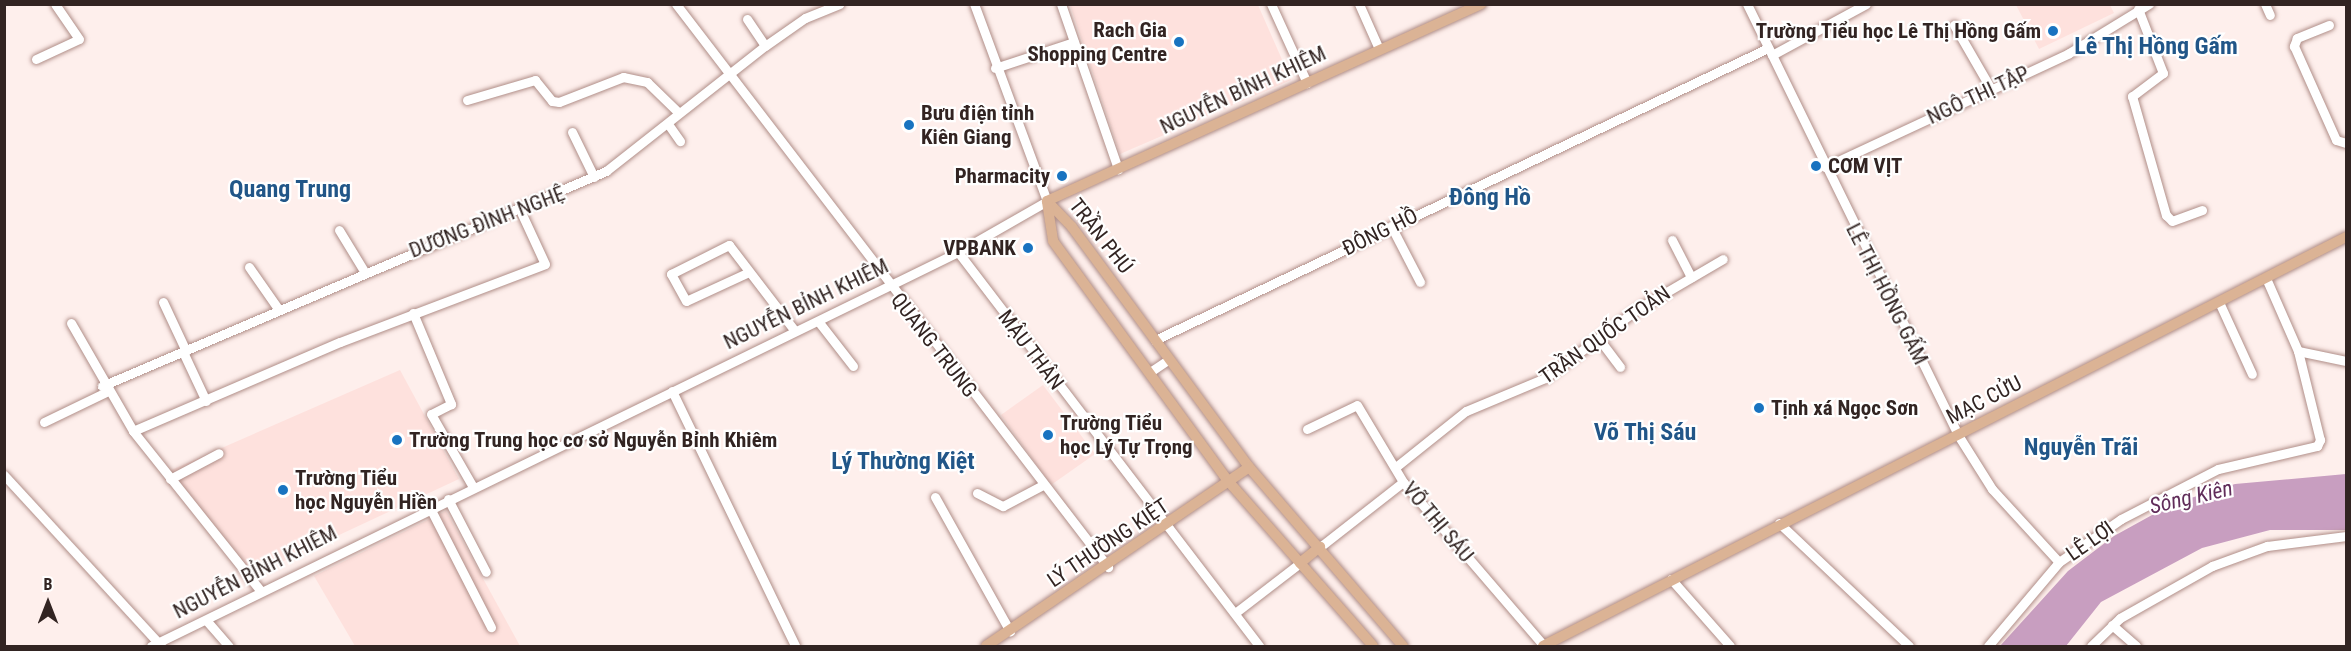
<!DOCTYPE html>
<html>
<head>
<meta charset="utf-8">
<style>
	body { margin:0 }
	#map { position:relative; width:2351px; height:651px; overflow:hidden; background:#feefec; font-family:"Roboto Condensed",sans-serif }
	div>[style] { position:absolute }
	.built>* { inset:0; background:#fee1dd }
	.water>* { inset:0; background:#c89ec0 }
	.roads { filter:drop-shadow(0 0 2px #b08e88) drop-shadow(0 0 2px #b08e88) }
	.minor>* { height:9px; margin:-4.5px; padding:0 4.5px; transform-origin:4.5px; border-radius:4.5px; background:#fff }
	.major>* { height:10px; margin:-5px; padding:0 5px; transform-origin:5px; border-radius:5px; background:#dbb395 }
	.dots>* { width:16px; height:16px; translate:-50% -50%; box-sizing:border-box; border:3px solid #fff; border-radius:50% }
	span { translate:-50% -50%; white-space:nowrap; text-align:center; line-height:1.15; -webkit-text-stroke:4.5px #fff; paint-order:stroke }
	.poi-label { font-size:21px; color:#322422; font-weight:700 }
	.right { translate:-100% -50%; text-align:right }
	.left { translate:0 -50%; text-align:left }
	.street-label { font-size:21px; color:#322422 }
	.water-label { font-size:22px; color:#612d5a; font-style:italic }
	.quarter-label { font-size:24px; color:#215688; font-weight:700 }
	.frame { position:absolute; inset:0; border:6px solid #322422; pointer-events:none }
	.north { position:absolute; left:18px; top:573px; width:60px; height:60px; -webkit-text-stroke:4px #fff; paint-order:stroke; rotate:0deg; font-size:16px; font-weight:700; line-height:24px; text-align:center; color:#322422 }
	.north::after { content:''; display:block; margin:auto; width:21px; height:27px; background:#322422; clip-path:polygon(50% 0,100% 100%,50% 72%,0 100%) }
</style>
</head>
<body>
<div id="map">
	<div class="built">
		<div style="clip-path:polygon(1070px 5px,1258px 5px,1291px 80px,1120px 154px)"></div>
		<div style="clip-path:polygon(2016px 5px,2110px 5px,2114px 13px,2039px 49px)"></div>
		<div style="clip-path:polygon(400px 370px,459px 479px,247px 578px,169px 471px)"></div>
		<div style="clip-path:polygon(1043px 385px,1095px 454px,1051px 485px,1001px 415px)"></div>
		<div style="clip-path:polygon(446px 511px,520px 646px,355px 646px,314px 576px)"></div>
	</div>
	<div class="water">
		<div style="clip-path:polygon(2346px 474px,2346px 530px,2270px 530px,2202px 548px,2101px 602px,2066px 646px,2000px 646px,2068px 571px,2114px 536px,2172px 504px,2235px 484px)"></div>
	</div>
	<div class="roads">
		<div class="minor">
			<div style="left:676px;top:4px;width:710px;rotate:52.5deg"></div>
			<div style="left:1061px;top:4px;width:175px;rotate:70.9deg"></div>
			<div style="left:1271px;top:4px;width:87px;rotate:65.5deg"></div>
			<div style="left:1359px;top:4px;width:49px;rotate:66deg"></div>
			<div style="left:1747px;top:4px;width:480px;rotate:63.9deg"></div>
			<div style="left:1958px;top:435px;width:64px;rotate:57.8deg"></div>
			<div style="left:1992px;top:489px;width:99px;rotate:47.5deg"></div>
			<div style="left:2265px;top:4px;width:12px;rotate:66deg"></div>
			<div style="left:2138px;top:9px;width:69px;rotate:68.7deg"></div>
			<div style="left:2163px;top:73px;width:39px;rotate:143deg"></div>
			<div style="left:2132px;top:96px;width:124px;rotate:74.1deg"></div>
			<div style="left:2166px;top:215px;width:8px;rotate:45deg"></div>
			<div style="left:2172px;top:221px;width:32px;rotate:-20deg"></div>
			<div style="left:747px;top:19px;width:32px;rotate:56deg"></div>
			<div style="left:1954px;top:25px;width:74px;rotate:60deg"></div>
			<div style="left:2329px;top:25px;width:35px;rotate:158deg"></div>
			<div style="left:2297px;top:38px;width:9px;rotate:111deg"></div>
			<div style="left:2294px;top:46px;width:103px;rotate:65.9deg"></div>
			<div style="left:2336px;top:140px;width:10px;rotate:17deg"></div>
			<div style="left:1772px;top:55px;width:107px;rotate:-28.5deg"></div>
			<div style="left:36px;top:59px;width:47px;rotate:-24.9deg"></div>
			<div style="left:79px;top:39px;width:42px;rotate:-124.4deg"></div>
			<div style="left:995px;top:68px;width:83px;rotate:-18.2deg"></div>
			<div style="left:467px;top:100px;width:71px;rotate:-16.4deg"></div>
			<div style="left:535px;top:80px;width:27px;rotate:51deg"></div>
			<div style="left:552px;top:101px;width:7px;rotate:8deg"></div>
			<div style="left:559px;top:102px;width:69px;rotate:-21.3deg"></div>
			<div style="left:623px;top:77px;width:25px;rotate:12deg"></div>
			<div style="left:647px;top:82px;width:43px;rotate:44.1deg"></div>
			<div style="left:668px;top:124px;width:21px;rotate:55deg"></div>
			<div style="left:572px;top:132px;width:50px;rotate:63.9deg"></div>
			<div style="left:1825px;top:167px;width:269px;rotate:-25deg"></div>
			<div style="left:2069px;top:53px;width:94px;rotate:-31.5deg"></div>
			<div style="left:1391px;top:226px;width:63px;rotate:62.6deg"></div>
			<div style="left:339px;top:230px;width:48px;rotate:58.6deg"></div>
			<div style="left:1672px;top:240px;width:42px;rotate:62.8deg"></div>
			<div style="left:958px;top:252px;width:496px;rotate:52.6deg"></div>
			<div style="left:249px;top:267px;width:52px;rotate:55.1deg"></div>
			<div style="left:749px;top:272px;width:69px;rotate:155.3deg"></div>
			<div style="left:686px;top:301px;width:31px;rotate:-119deg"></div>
			<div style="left:671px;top:274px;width:65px;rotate:-26.6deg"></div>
			<div style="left:729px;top:245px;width:108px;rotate:52.5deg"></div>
			<div style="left:163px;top:302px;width:54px;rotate:64.9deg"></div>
			<div style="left:2219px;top:302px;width:79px;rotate:65.4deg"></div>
			<div style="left:413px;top:313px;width:99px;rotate:67.3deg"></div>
			<div style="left:451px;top:404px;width:22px;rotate:153deg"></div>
			<div style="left:431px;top:414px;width:84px;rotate:60.1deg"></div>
			<div style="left:818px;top:321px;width:57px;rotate:52.1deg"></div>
			<div style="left:71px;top:323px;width:125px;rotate:60.1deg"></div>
			<div style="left:133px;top:431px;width:203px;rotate:51.4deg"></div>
			<div style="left:1599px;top:339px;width:35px;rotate:53deg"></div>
			<div style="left:1155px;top:340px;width:679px;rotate:-25.47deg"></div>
			<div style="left:2298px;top:351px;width:49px;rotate:11.8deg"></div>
			<div style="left:183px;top:352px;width:54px;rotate:64.9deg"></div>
			<div style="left:1150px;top:372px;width:23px;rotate:-34deg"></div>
			<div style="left:102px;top:386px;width:548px;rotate:-23.1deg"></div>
			<div style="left:606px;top:171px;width:202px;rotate:-38.2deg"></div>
			<div style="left:765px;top:46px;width:49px;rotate:-35deg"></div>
			<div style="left:805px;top:18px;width:37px;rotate:-22deg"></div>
			<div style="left:672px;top:391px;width:283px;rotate:64.2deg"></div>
			<div style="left:44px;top:422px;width:69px;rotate:-25.8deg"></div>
			<div style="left:1307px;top:429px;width:55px;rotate:-25.6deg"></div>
			<div style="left:1357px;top:405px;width:90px;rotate:59.1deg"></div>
			<div style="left:1403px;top:482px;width:216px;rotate:49.3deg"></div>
			<div style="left:133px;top:431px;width:225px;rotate:-23.3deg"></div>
			<div style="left:340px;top:342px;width:219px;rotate:-20.8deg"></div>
			<div style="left:545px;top:264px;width:60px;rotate:-114.8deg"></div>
			<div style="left:1397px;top:466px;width:88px;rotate:-38.6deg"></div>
			<div style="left:1466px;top:411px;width:86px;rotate:-22.7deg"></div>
			<div style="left:1545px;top:378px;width:117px;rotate:-36.7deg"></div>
			<div style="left:1639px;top:308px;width:97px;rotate:-30.3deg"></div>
			<div style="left:4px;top:475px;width:232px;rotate:47.4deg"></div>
			<div style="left:170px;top:479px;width:55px;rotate:-28deg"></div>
			<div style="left:977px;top:493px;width:29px;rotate:27deg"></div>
			<div style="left:1003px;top:506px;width:45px;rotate:-27.7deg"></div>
			<div style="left:935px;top:497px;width:154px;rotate:60.8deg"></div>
			<div style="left:448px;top:499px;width:82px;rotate:62.5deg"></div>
			<div style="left:430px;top:508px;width:134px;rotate:62.9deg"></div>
			<div style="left:1779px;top:523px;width:179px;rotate:43.4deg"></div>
			<div style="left:1320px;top:547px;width:105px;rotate:-38.1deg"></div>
			<div style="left:1671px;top:579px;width:89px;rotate:48.6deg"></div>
			<div style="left:1235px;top:613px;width:82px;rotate:-37.6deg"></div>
			<div style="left:206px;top:620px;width:35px;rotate:49deg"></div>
			<div style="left:2112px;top:625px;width:32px;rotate:41deg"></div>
			<div style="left:151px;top:646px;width:898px;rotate:-26.02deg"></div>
			<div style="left:958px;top:252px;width:103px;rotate:-29.8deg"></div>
			<div style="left:1047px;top:201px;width:210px;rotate:-110.3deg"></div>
			<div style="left:1988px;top:646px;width:110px;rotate:-49.8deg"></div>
			<div style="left:2059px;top:562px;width:75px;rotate:-34.7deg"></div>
			<div style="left:2121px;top:519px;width:109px;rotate:-27.3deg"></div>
			<div style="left:2218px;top:469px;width:102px;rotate:-13.1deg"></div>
			<div style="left:2317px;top:446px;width:7px;rotate:-63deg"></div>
			<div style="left:2320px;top:440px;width:92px;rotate:-103.9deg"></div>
			<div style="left:2298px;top:351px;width:80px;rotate:-113.7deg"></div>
			<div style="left:2091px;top:646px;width:40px;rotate:-44deg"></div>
			<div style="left:2120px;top:618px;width:106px;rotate:-29.5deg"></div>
			<div style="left:2212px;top:566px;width:59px;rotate:-20deg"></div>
			<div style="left:2267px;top:546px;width:80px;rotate:-7.2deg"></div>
		</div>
		<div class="major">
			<div style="left:1047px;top:201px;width:36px;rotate:46deg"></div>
			<div style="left:1072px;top:227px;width:298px;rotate:53.6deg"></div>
			<div style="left:1249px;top:467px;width:236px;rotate:49.3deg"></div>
			<div style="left:1047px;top:201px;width:477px;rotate:-24.4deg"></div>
			<div style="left:1047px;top:202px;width:39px;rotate:81deg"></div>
			<div style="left:1053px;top:241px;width:298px;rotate:53.9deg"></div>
			<div style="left:1229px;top:482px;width:218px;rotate:48.7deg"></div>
			<div style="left:1300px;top:563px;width:26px;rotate:-39deg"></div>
			<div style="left:986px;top:646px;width:318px;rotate:-34.2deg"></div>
			<div style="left:1543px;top:646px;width:901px;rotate:-26.99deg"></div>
		</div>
	</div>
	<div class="dots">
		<div style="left:2053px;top:31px;background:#1873c0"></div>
		<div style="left:1179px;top:42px;background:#1873c0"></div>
		<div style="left:909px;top:125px;background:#1873c0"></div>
		<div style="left:1816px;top:166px;background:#1873c0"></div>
		<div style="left:1062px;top:176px;background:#1873c0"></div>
		<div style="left:1028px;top:248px;background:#1873c0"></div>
		<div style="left:1759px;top:408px;background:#1873c0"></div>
		<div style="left:1048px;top:435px;background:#1873c0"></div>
		<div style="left:397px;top:440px;background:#1873c0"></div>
		<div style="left:283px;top:490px;background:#1873c0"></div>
	</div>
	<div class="poi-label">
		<span class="right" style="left:1167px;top:42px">Rach Gia<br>Shopping Centre</span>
		<span class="right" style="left:2041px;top:31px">Trường Tiểu học Lê Thị Hồng Gấm</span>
		<span class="left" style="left:921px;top:125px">Bưu điện tỉnh<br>Kiên Giang</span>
		<span class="left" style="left:1828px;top:166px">CƠM VỊT</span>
		<span class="right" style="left:1050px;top:176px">Pharmacity</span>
		<span class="right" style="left:1016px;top:248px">VPBANK</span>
		<span class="left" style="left:1771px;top:408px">Tịnh xá Ngọc Sơn</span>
		<span class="left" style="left:1060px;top:435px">Trường Tiểu<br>học Lý Tự Trọng</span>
		<span class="left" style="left:409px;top:440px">Trường Trung học cơ sở Nguyễn Bỉnh Khiêm</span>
		<span class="left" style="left:295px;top:490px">Trường Tiểu<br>học Nguyễn Hiền</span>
	</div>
	<div class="street-label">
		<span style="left:1243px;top:90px;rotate:-25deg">NGUYỄN BỈNH KHIÊM</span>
		<span style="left:1978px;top:95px;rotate:-25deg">NGÔ THỊ TẬP</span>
		<span style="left:487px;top:222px;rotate:-21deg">DƯƠNG ĐÌNH NGHỆ</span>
		<span style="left:1380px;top:232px;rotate:-26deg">ĐÔNG HỒ</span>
		<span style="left:1101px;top:236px;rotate:52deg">TRẦN PHÚ</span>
		<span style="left:1887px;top:294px;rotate:63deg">LÊ THỊ HỒNG GẤM</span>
		<span style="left:806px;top:304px;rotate:-26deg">NGUYỄN BỈNH KHIÊM</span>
		<span style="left:1605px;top:335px;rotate:-35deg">TRẦN QUỐC TOẢN</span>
		<span style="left:934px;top:345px;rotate:52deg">QUANG TRUNG</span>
		<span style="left:1031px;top:350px;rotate:53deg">MẬU THÂN</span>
		<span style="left:1984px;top:400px;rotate:-27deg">MẠC CỬU</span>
		<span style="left:1438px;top:522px;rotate:50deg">VÕ THỊ SÁU</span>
		<span style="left:2090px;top:541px;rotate:-35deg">LÊ LỢI</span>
		<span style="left:1108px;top:543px;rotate:-34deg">LÝ THƯỜNG KIỆT</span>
		<span style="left:255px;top:572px;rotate:-27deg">NGUYỄN BỈNH KHIÊM</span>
	</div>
	<div class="water-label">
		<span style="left:2191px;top:497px;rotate:-13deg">Sông Kiên</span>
	</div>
	<div class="quarter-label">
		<span style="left:2156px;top:47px">Lê Thị Hồng Gấm</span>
		<span style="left:290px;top:190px">Quang Trung</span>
		<span style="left:1490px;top:198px">Đông Hồ</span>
		<span style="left:1645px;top:433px">Võ Thị Sáu</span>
		<span style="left:2081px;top:448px">Nguyễn Trãi</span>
		<span style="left:903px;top:462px">Lý Thường Kiệt</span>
	</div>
	<div class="frame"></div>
	<div class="north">B</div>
</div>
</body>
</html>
